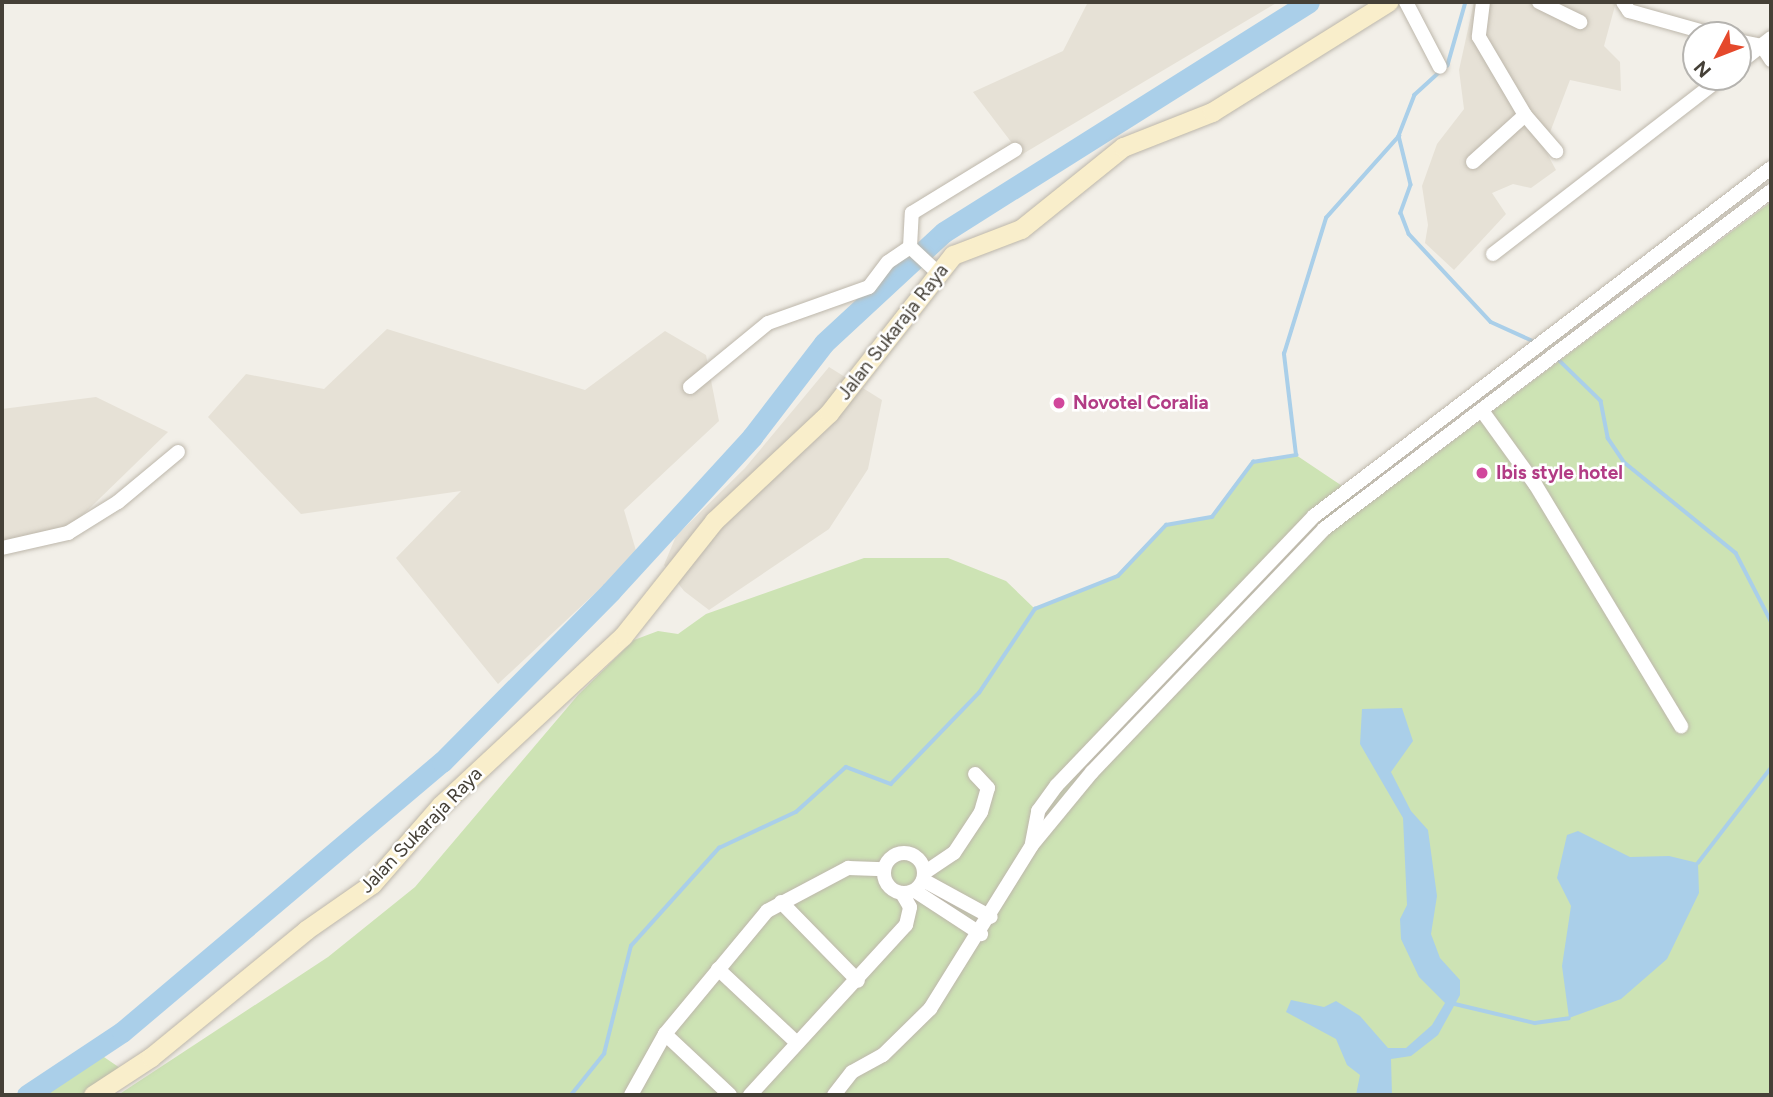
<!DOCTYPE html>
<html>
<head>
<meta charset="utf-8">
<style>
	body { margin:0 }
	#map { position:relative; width:1773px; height:1097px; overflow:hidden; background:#f2efe8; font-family:Figtree,sans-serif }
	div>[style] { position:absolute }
	.residential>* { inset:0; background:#e6e1d6 }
	.green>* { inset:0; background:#cde3b4 }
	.water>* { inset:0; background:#aacfe9 }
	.stream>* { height:3.5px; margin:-1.75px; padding:0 1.75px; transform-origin:1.75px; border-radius:1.75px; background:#aacfe9 }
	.river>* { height:21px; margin:-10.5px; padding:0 10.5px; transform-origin:10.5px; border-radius:10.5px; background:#aacfe9 }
	.roads { filter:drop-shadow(0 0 2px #bdb7ab) drop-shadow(0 0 2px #bdb7ab) }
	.street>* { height:14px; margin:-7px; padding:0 7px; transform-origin:7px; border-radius:7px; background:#fff }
	.street>.ring { margin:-7px; padding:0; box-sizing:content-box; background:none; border:14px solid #fff; border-radius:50% }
	.secondary>* { height:19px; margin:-9.5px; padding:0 9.5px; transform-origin:9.5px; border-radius:9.5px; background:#f9eecb }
	.dots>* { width:19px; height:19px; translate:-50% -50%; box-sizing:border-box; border:4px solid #fff; border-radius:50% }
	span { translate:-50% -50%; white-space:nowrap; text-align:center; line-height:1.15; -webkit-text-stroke:5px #fff; paint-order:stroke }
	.street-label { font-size:19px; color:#454037 }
	.hotel-label { font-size:19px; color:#b23c85; font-weight:700 }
	.left { translate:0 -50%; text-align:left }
	.frame { position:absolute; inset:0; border:4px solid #454037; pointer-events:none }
	.north { position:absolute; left:1682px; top:21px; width:70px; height:70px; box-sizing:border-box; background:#fff; border:2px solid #b5b3af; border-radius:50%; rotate:228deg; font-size:19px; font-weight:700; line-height:28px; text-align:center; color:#454037 }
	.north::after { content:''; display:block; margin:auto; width:24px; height:32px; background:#e5492c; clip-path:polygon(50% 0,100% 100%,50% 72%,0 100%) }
</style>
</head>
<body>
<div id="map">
	<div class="residential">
		<div style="clip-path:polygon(1088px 2px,1278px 2px,1021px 155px,973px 92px,1063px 51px)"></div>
		<div style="clip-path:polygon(1474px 2px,1616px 2px,1604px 46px,1620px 62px,1621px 91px,1570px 80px,1544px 148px,1556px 170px,1531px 188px,1513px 184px,1492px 193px,1506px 214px,1454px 270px,1425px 243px,1428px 225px,1422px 186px,1437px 144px,1464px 109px,1459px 70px)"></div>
		<div style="clip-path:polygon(387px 329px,585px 390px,665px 331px,706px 355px,719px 421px,624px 510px,637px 554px,498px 684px,396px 558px,461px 491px,301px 514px,208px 417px,246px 374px,324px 389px)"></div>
		<div style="clip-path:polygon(829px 367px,882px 400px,868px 469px,829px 529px,709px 610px,684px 591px,664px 565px,676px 536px,745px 468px)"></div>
		<div style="clip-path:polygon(96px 397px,168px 432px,55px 542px,2px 555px,2px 409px)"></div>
	</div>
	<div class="green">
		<div style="clip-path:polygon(1771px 202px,1771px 1091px,1767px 1095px,118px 1095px,328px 957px,415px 887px,578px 695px,634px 640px,658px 631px,678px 634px,706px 614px,864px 558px,948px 558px,1006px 581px,1035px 609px,1118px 576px,1166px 525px,1212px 517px,1253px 462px,1296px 455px,1369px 504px)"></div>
		<div style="clip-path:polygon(101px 1055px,120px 1068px,98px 1095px,38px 1095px)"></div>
	</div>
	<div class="water">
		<div style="clip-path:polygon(1402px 708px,1413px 741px,1391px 772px,1411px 811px,1428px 830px,1437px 896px,1431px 934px,1440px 958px,1460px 980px,1460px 995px,1438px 1035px,1411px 1056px,1391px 1059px,1392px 1095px,1356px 1095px,1360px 1075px,1347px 1065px,1336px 1039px,1286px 1012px,1291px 1000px,1324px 1007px,1336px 1001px,1360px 1016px,1388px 1048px,1406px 1048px,1432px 1025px,1445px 1003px,1419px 977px,1401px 939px,1400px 919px,1407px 905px,1403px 818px,1360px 744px,1362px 709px)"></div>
		<div style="clip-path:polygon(1578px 831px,1630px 857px,1669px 856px,1698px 863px,1699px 893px,1667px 959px,1621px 999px,1569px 1018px,1562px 966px,1571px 906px,1557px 878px,1567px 835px)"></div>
	</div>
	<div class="stream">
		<div style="left:1466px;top:2px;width:66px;rotate:105.9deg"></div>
		<div style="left:1448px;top:65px;width:45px;rotate:137.7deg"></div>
		<div style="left:1415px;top:95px;width:44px;rotate:111.3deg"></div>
		<div style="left:1399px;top:136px;width:50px;rotate:76.2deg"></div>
		<div style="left:1411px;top:185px;width:30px;rotate:110deg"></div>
		<div style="left:1401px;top:213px;width:22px;rotate:69deg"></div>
		<div style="left:1409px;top:234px;width:120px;rotate:47deg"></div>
		<div style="left:1491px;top:322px;width:48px;rotate:24.4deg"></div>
		<div style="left:1558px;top:359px;width:60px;rotate:44.3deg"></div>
		<div style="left:1601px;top:401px;width:38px;rotate:79deg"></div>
		<div style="left:1608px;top:438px;width:29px;rotate:56deg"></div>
		<div style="left:1624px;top:462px;width:144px;rotate:39.1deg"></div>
		<div style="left:1736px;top:553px;width:76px;rotate:62.8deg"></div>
		<div style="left:1698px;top:863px;width:120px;rotate:-52.5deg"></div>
		<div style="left:1455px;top:1004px;width:82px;rotate:13.4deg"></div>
		<div style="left:1535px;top:1023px;width:34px;rotate:-8deg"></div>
		<div style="left:571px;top:1095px;width:53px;rotate:-51.2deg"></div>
		<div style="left:604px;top:1054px;width:111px;rotate:-76deg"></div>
		<div style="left:631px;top:946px;width:132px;rotate:-48.1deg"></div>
		<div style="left:719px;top:848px;width:85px;rotate:-25.1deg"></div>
		<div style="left:796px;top:812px;width:67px;rotate:-42deg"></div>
		<div style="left:846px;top:767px;width:48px;rotate:20.7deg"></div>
		<div style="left:891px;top:784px;width:127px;rotate:-46deg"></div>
		<div style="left:979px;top:693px;width:101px;rotate:-56.3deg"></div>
		<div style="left:1035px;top:609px;width:89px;rotate:-21.7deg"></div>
		<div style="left:1118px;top:576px;width:70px;rotate:-46.7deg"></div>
		<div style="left:1166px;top:525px;width:47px;rotate:-9.9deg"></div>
		<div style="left:1212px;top:517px;width:69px;rotate:-53.3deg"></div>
		<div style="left:1253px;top:462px;width:44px;rotate:-9.2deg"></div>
		<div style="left:1296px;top:455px;width:102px;rotate:-96.8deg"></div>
		<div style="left:1284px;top:354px;width:142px;rotate:-72.8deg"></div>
		<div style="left:1326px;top:218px;width:110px;rotate:-48.3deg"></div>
	</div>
	<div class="river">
		<div style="left:27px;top:1095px;width:114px;rotate:-33.6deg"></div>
		<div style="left:122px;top:1032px;width:419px;rotate:-40.2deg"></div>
		<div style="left:442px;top:762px;width:240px;rotate:-45.3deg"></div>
		<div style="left:611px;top:591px;width:209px;rotate:-47.5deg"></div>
		<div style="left:752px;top:437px;width:118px;rotate:-52.5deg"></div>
		<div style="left:824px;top:343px;width:163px;rotate:-42.8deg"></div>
		<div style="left:944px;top:232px;width:431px;rotate:-32.2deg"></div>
	</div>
	<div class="roads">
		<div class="street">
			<div style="left:1406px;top:2px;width:73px;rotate:62.4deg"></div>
			<div style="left:1483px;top:2px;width:35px;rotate:97deg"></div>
			<div style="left:1479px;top:37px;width:91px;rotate:59.5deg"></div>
			<div style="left:1525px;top:115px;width:48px;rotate:49.3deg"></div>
			<div style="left:1539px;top:2px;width:46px;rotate:26deg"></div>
			<div style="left:1623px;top:2px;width:11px;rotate:56deg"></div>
			<div style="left:1629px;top:11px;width:89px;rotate:15.6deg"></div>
			<div style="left:1738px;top:41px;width:25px;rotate:12deg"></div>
			<div style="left:1762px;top:46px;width:17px;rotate:57deg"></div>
			<div style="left:1738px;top:64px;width:42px;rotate:-38.2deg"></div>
			<div style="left:1473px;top:162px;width:70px;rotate:-42.1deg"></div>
			<div style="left:1493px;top:254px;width:289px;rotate:-37.7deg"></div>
			<div style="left:937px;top:272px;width:37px;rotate:-137deg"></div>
			<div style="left:910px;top:247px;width:34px;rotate:-87deg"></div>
			<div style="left:912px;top:213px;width:121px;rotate:-31.5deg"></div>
			<div style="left:690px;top:387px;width:101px;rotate:-39.4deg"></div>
			<div style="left:768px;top:323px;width:107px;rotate:-19.6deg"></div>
			<div style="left:869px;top:287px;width:31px;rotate:-53deg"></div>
			<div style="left:888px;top:262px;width:27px;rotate:-34deg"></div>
			<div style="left:1483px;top:412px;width:89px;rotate:54.2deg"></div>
			<div style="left:1535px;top:484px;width:283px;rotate:58.9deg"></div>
			<div style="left:2px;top:548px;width:68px;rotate:-12.8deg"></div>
			<div style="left:68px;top:533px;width:59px;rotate:-31.8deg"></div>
			<div style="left:118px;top:502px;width:78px;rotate:-39.8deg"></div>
			<div style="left:1032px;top:843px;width:33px;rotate:-79deg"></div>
			<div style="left:1038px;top:811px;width:32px;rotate:-54deg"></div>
			<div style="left:1057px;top:785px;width:372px;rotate:-46.3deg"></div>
			<div style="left:1314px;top:516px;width:574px;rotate:-37.29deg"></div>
			<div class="ring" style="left:884px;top:853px;width:26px;height:26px"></div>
			<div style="left:924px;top:873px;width:36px;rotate:-34deg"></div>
			<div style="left:954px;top:853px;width:49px;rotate:-56.6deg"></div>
			<div style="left:981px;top:812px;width:25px;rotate:-74deg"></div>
			<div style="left:988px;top:788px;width:19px;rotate:-133deg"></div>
			<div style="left:923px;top:880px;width:77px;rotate:28.6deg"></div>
			<div style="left:915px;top:891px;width:79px;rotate:33.1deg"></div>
			<div style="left:781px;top:902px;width:110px;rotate:45.7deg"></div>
			<div style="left:718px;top:969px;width:105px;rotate:43.1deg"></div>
			<div style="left:665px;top:1034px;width:89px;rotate:43.2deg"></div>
			<div style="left:631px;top:1095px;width:70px;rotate:-60.9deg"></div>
			<div style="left:665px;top:1034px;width:160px;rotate:-50.3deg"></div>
			<div style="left:767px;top:911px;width:92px;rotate:-28deg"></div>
			<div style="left:848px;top:868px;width:36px;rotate:2deg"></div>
			<div style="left:750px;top:1095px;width:231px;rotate:-47.5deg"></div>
			<div style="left:906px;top:925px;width:18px;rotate:-77deg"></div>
			<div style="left:910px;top:907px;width:16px;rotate:-120deg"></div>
			<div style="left:834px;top:1095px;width:29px;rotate:-52deg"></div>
			<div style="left:852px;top:1072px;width:35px;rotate:-29deg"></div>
			<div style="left:883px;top:1055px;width:66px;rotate:-44.4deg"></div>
			<div style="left:930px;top:1009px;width:193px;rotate:-58.1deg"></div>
			<div style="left:1032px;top:845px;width:94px;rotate:-50.6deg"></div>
			<div style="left:1092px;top:772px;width:336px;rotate:-46.3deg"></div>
			<div style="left:1324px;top:529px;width:560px;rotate:-37.09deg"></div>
		</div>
		<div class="secondary">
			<div style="left:93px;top:1095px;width:69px;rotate:-33.2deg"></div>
			<div style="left:151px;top:1057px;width:200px;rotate:-39.3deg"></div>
			<div style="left:306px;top:930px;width:80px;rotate:-34.9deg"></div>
			<div style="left:372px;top:884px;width:105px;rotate:-48.9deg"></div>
			<div style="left:441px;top:805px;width:248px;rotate:-42.9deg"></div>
			<div style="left:623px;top:636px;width:147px;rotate:-51.6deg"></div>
			<div style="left:714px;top:521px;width:158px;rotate:-43.2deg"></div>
			<div style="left:829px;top:413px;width:201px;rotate:-51.9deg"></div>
			<div style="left:953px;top:255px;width:73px;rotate:-20.9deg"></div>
			<div style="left:1021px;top:229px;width:131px;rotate:-38.8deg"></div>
			<div style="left:1123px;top:147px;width:96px;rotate:-21.5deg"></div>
			<div style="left:1212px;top:112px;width:208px;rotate:-32deg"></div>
		</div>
	</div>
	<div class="dots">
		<div style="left:1059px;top:403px;background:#d1479c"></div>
		<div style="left:1482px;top:473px;background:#d1479c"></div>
	</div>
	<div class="street-label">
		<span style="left:893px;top:332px;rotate:-52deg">Jalan Sukaraja Raya</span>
		<span style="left:421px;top:830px;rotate:-46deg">Jalan Sukaraja Raya</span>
	</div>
	<div class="hotel-label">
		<span class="left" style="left:1073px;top:403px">Novotel Coralia</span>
		<span class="left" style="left:1496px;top:473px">Ibis style hotel</span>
	</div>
	<div class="frame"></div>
	<div class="north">N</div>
</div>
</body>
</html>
